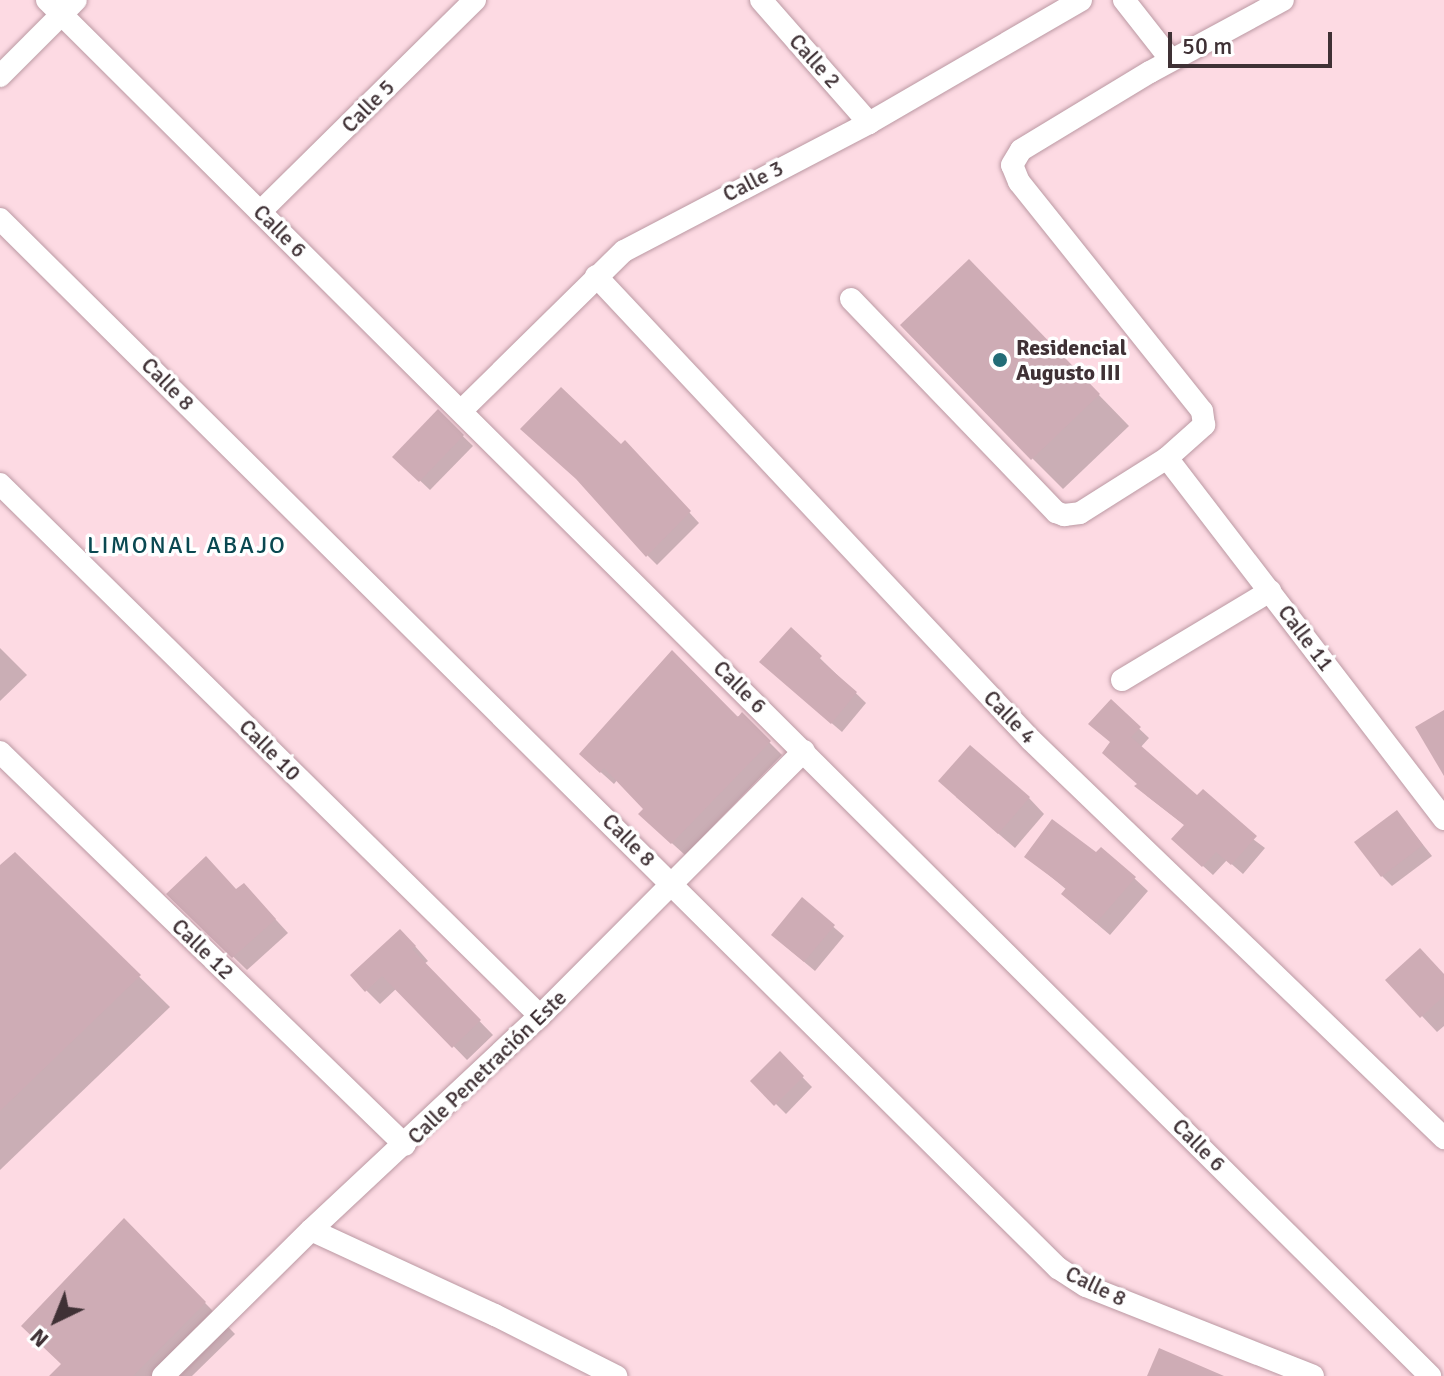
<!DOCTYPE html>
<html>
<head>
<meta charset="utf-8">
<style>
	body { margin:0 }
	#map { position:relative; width:1444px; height:1376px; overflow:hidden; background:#fddae3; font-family:Signika,sans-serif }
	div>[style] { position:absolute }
	.shadow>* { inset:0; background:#0003 }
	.building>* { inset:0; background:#ceacb5 }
	.roads { filter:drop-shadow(0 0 2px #bb99a3) drop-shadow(0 0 2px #bb99a3) }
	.minor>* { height:22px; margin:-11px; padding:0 11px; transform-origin:11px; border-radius:11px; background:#fff }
	.dots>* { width:22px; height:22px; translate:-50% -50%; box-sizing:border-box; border:4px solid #fff; border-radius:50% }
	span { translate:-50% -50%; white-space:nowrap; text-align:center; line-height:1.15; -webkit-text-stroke:7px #fff; paint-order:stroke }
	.street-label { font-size:22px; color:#3f3135 }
	.poi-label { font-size:22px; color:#3f3135; font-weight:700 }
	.left { translate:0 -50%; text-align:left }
	.neighbourhood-label { font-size:24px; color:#0a4851; letter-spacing:2px }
	.north { position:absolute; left:16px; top:1280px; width:80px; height:80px; -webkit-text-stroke:6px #fff; paint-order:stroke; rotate:223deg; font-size:22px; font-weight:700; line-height:32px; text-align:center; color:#3f3135 }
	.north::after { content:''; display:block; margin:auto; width:28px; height:36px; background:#3f3135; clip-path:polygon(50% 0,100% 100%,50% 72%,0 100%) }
	.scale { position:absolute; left:1168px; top:32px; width:164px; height:36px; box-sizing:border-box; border:4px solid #3f3135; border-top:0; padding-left:10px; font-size:24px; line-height:28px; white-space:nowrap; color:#3f3135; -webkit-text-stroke:6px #fff; paint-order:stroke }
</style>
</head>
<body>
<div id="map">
	<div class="shadow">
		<div style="clip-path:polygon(1000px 293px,1129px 426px,1063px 489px,1032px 458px)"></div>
		<div style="clip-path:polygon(438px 412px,473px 446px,430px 490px,395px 457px)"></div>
		<div style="clip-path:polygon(621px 447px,635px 453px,699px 523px,657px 565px,647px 555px)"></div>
		<div style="clip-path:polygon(791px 630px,866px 703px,842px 732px,772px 672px)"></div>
		<div style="clip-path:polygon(0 648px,27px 675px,0 701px)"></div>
		<div style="clip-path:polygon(1111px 702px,1149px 738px,1140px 748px,1198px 798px,1265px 848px,1243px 874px,1227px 860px,1213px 875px,1184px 849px,1186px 826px,1147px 796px,1112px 743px)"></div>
		<div style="clip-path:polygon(742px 715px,782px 755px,685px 855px,653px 826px,646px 809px,618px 779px,614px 784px,594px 766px)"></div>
		<div style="clip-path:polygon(956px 797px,1029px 798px,1044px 814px,1015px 848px)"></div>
		<div style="clip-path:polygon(1397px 812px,1432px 856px,1392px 886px,1382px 876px)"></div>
		<div style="clip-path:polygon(15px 854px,170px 1007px,0 1170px,0 868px)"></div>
		<div style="clip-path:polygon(1096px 855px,1134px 878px,1148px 891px,1110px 935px,1077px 907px,1067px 890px,1027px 857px)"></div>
		<div style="clip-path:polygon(237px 892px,257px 899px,288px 933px,247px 970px,169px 894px)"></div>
		<div style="clip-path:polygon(802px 900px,844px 936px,815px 971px,784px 945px)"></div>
		<div style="clip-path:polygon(414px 945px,428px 961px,424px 964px,493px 1035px,467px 1060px,397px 988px,380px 1004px,366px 990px)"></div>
		<div style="clip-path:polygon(1444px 975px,1444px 1026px,1437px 1032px,1388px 980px)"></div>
		<div style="clip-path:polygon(780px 1054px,812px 1087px,786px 1114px,753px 1081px)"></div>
		<div style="clip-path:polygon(155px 1251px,235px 1334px,192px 1376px,52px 1376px)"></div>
	</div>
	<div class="building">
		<div style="clip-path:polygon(969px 259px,1100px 394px,1031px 460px,900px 325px)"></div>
		<div style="clip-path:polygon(561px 387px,621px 444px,625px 440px,691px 511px,646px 557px,576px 479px,520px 429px)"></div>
		<div style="clip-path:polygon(438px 409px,464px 435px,419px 482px,392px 457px)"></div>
		<div style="clip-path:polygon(791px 627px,822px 656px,819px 659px,857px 692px,831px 724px,759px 662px)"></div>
		<div style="clip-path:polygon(672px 650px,738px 717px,742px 712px,771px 741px,671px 844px,638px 814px,643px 809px,604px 768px,600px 773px,579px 754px)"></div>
		<div style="clip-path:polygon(1111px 699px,1141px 727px,1131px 737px,1197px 795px,1203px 789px,1257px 836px,1231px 865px,1216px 852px,1202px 867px,1171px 839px,1184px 825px,1134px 786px,1137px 784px,1102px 753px,1110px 742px,1088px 724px)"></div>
		<div style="clip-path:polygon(1444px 710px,1444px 776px,1415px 727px)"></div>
		<div style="clip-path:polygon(970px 745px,1030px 797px,998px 834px,938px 781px)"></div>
		<div style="clip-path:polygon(1397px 810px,1423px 845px,1381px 877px,1354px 842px)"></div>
		<div style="clip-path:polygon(1052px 819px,1096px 852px,1101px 847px,1136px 877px,1096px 923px,1061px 894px,1066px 888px,1024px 857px)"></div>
		<div style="clip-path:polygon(15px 852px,141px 975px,0 1111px,0 865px)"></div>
		<div style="clip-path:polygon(206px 856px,236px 889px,244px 883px,276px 919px,232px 958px,166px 894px)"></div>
		<div style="clip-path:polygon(802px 897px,835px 925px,804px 962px,771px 935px)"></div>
		<div style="clip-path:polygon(400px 929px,416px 946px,412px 949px,481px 1020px,452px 1048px,382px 976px,365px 992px,350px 975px)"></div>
		<div style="clip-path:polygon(1420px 948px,1444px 974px,1444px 996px,1420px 1018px,1385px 980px)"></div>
		<div style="clip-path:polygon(780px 1051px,804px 1076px,774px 1106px,750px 1081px)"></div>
		<div style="clip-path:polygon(124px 1218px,206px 1302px,133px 1376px,49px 1376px,61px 1364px,21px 1326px)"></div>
		<div style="clip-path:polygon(1159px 1348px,1224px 1376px,1147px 1376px)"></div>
	</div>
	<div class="roads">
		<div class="minor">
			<div style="left:47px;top:0;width:1951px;rotate:44.85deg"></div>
			<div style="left:761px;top:0;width:164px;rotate:48.7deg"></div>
			<div style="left:1124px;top:0;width:76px;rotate:51.9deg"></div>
			<div style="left:0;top:76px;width:107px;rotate:-45deg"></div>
			<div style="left:260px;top:212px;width:302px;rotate:-44.6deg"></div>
			<div style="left:0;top:219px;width:1490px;rotate:44.76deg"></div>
			<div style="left:1058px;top:1268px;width:33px;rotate:33deg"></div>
			<div style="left:1086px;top:1286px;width:244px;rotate:21.6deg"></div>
			<div style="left:596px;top:276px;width:636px;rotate:46.85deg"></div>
			<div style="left:1031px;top:740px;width:574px;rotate:43.94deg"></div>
			<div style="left:851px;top:299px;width:296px;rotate:46.1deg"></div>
			<div style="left:1056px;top:512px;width:9px;rotate:21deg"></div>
			<div style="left:1064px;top:515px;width:16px;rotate:-7deg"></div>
			<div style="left:1080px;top:513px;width:103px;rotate:-32.3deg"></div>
			<div style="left:1167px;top:458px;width:50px;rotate:-41.7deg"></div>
			<div style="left:1204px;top:425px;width:14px;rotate:-98deg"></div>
			<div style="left:1202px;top:411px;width:293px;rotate:-128.6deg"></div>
			<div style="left:1019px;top:182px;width:18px;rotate:-112deg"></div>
			<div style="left:1012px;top:165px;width:17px;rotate:-59deg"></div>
			<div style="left:1021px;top:150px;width:151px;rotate:-31.2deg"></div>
			<div style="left:1150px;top:72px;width:151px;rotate:-28.4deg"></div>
			<div style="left:462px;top:410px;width:227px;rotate:-44.5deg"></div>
			<div style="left:624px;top:251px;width:276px;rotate:-27.6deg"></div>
			<div style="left:869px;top:123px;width:245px;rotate:-30.1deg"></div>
			<div style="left:1167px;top:458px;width:455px;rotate:52.5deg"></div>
			<div style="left:0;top:484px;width:758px;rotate:44.57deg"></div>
			<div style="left:1122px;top:680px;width:173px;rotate:-31deg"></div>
			<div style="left:0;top:752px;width:564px;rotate:44.14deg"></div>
			<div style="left:311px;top:1230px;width:203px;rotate:24.8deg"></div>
			<div style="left:495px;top:1315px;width:136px;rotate:26.8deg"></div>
			<div style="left:163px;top:1376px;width:208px;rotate:-44.6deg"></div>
			<div style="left:311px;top:1230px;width:313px;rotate:-43.1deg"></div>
			<div style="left:540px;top:1016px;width:374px;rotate:-45.1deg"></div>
		</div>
	</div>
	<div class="dots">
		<div style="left:1000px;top:360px;background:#236c77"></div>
	</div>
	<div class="street-label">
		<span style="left:815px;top:61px;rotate:48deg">Calle 2</span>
		<span style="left:368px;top:106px;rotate:-45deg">Calle 5</span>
		<span style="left:753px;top:181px;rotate:-27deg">Calle 3</span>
		<span style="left:280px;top:231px;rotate:45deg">Calle 6</span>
		<span style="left:168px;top:384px;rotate:45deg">Calle 8</span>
		<span style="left:1306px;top:638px;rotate:53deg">Calle 11</span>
		<span style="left:740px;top:687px;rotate:45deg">Calle 6</span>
		<span style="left:1010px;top:717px;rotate:46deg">Calle 4</span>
		<span style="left:270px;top:750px;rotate:45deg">Calle 10</span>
		<span style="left:629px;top:840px;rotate:45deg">Calle 8</span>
		<span style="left:203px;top:949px;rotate:44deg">Calle 12</span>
		<span style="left:487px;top:1067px;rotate:-44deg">Calle Penetración Este</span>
		<span style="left:1199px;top:1145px;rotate:45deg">Calle 6</span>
		<span style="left:1096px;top:1286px;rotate:26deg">Calle 8</span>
	</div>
	<div class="poi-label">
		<span class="left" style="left:1016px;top:360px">Residencial<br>Augusto III</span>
	</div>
	<div class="neighbourhood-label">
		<span style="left:187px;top:546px">LIMONAL ABAJO</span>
	</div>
	<div class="north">N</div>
	<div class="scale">50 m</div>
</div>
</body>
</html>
